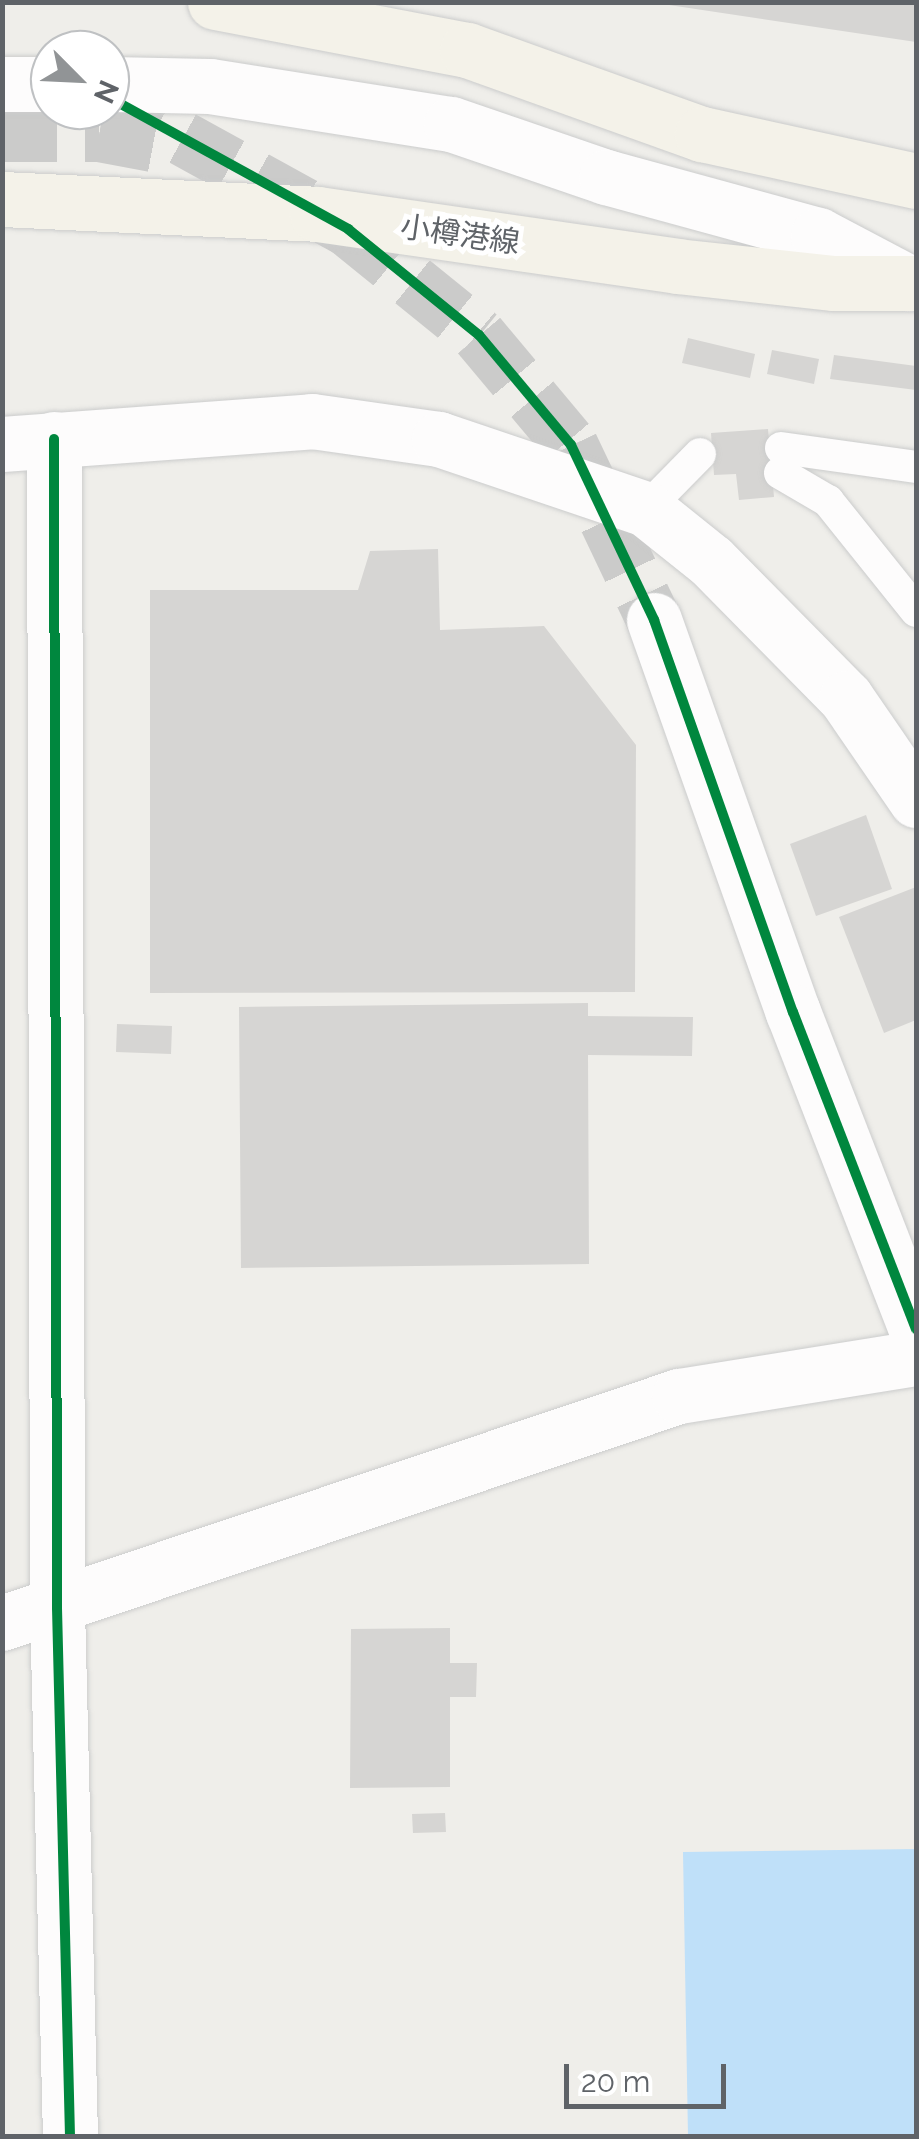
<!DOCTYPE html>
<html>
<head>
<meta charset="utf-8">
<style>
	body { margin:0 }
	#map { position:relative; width:919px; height:2139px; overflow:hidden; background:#efeeea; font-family:Raleway,"Noto Sans JP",sans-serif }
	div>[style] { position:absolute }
	.water>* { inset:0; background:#bfe0f9 }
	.building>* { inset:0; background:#d6d5d3 }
	.tertiary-tunnel>* { height:55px; margin-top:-27.5px; transform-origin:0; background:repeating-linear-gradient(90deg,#cbcbca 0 55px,transparent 0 83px) }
	.roads { filter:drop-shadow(0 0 2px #cbcccc) drop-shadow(0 0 2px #cbcccc) }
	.service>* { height:32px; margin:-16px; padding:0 16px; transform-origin:16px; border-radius:16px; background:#fdfcfc }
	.minor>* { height:55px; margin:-27.5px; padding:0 27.5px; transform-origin:27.5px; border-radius:27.5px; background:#fdfcfc }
	.tertiary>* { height:55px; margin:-27.5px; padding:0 27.5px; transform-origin:27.5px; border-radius:27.5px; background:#fdfcfc }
	.primary>* { height:55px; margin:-27.5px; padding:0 27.5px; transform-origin:27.5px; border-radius:27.5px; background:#f4f2e9 }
	.cycleway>* { height:10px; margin:-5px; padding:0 5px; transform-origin:5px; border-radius:5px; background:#00873e }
	span { translate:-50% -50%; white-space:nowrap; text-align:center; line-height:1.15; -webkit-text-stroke:10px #fff; paint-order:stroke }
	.street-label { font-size:30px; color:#5f6368 }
	.frame { position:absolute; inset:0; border:5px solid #5f6368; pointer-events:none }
	.north { position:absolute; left:30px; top:30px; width:100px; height:100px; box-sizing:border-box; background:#fff; border:2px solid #bfc1c3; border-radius:50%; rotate:114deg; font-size:28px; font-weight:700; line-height:40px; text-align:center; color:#5f6368 }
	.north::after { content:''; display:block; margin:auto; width:35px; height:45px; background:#919496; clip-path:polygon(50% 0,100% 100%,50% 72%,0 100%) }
	.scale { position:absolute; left:564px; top:2064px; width:162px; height:45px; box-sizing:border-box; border:5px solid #5f6368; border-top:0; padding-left:12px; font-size:30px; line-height:35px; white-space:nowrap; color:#5f6368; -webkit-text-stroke:8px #fff; paint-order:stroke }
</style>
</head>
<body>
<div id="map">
	<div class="water">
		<div style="clip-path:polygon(916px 1849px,916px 2136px,688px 2136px,683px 1852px)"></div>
	</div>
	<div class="building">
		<div style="clip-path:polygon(669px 2px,916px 2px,916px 42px,669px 5px)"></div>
		<div style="clip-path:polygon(688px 338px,755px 354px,750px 378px,682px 363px)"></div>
		<div style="clip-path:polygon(772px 350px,819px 359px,814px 384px,767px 374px)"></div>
		<div style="clip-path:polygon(834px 355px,916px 366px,916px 390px,830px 379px)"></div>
		<div style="clip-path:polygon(768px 429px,774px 497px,739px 500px,736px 474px,714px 475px,711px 433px)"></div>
		<div style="clip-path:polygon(438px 549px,440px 630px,544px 626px,636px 745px,635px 992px,150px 993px,150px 590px,358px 590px,370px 551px)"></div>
		<div style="clip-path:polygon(866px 815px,892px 889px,816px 916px,790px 844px)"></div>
		<div style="clip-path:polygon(916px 887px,916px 1020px,884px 1033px,839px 917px)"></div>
		<div style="clip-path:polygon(588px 1003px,588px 1016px,693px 1017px,692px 1056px,588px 1055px,589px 1264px,241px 1268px,239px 1007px)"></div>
		<div style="clip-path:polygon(117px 1024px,172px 1026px,171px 1054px,116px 1052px)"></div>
		<div style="clip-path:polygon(450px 1628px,450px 1663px,477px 1663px,476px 1697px,450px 1697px,450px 1787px,350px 1788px,351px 1629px)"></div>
		<div style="clip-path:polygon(445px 1813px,446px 1832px,413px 1833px,412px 1814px)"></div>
	</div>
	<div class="tertiary-tunnel">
		<div style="left:110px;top:98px;width:272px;rotate:28.8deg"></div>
		<div style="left:348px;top:229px;width:169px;rotate:39deg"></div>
		<div style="left:479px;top:335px;width:143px;rotate:50.1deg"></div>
		<div style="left:571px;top:445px;width:194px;rotate:64.6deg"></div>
		<div style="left:2px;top:134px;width:97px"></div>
		<div style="left:99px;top:134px;width:76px;rotate:10.6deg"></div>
	</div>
	<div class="roads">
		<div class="service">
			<div style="left:781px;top:448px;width:136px;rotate:8deg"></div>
			<div style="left:780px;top:473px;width:56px;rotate:30.3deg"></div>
			<div style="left:828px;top:501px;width:141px;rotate:51.3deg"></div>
			<div style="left:646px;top:509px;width:77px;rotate:-45.5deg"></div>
		</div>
		<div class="minor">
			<div style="left:54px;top:439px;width:1169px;rotate:89.85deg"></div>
			<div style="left:57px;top:1608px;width:528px;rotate:88.59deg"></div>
		</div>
		<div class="tertiary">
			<div style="left:2px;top:84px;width:48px"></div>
			<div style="left:110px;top:84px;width:100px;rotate:1.1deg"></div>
			<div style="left:210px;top:86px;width:244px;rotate:9deg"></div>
			<div style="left:451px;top:124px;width:164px;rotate:18.9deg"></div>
			<div style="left:606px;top:177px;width:220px;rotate:15.3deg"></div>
			<div style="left:818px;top:235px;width:103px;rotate:27.8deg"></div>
			<div style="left:2px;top:444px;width:311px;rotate:-4.2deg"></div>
			<div style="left:312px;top:421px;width:128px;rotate:8.1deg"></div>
			<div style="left:439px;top:439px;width:219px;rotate:18.7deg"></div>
			<div style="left:646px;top:509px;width:83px;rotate:38.7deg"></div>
			<div style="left:711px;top:561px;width:192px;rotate:45.4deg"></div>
			<div style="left:846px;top:698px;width:124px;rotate:55.5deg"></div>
			<div style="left:654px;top:620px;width:416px;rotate:70.5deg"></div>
			<div style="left:793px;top:1012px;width:340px;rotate:68.8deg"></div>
			<div style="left:2px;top:1623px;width:714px;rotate:-18.54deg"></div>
			<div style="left:679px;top:1396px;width:240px;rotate:-9.1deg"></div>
		</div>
		<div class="primary">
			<div style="left:215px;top:2px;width:257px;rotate:10.8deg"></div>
			<div style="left:467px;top:50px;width:250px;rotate:19.7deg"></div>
			<div style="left:702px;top:134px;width:219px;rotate:12.4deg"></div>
			<div style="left:2px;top:199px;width:315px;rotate:2.7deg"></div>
			<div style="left:317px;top:214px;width:364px;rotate:8.2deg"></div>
			<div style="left:677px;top:266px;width:158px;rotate:6.2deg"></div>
			<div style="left:834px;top:283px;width:82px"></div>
		</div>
	</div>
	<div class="cycleway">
		<div style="left:110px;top:98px;width:272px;rotate:28.8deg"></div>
		<div style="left:348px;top:229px;width:169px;rotate:39deg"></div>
		<div style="left:479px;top:335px;width:143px;rotate:50.1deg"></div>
		<div style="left:571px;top:445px;width:194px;rotate:64.6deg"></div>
		<div style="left:654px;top:620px;width:416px;rotate:70.5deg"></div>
		<div style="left:793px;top:1012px;width:340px;rotate:68.8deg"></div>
		<div style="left:54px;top:439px;width:1169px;rotate:89.85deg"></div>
		<div style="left:57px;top:1608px;width:528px;rotate:88.59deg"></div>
	</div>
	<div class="street-label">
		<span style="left:460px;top:235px;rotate:8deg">小樽港線</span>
	</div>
	<div class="frame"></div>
	<div class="north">N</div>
	<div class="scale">20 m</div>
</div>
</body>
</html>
